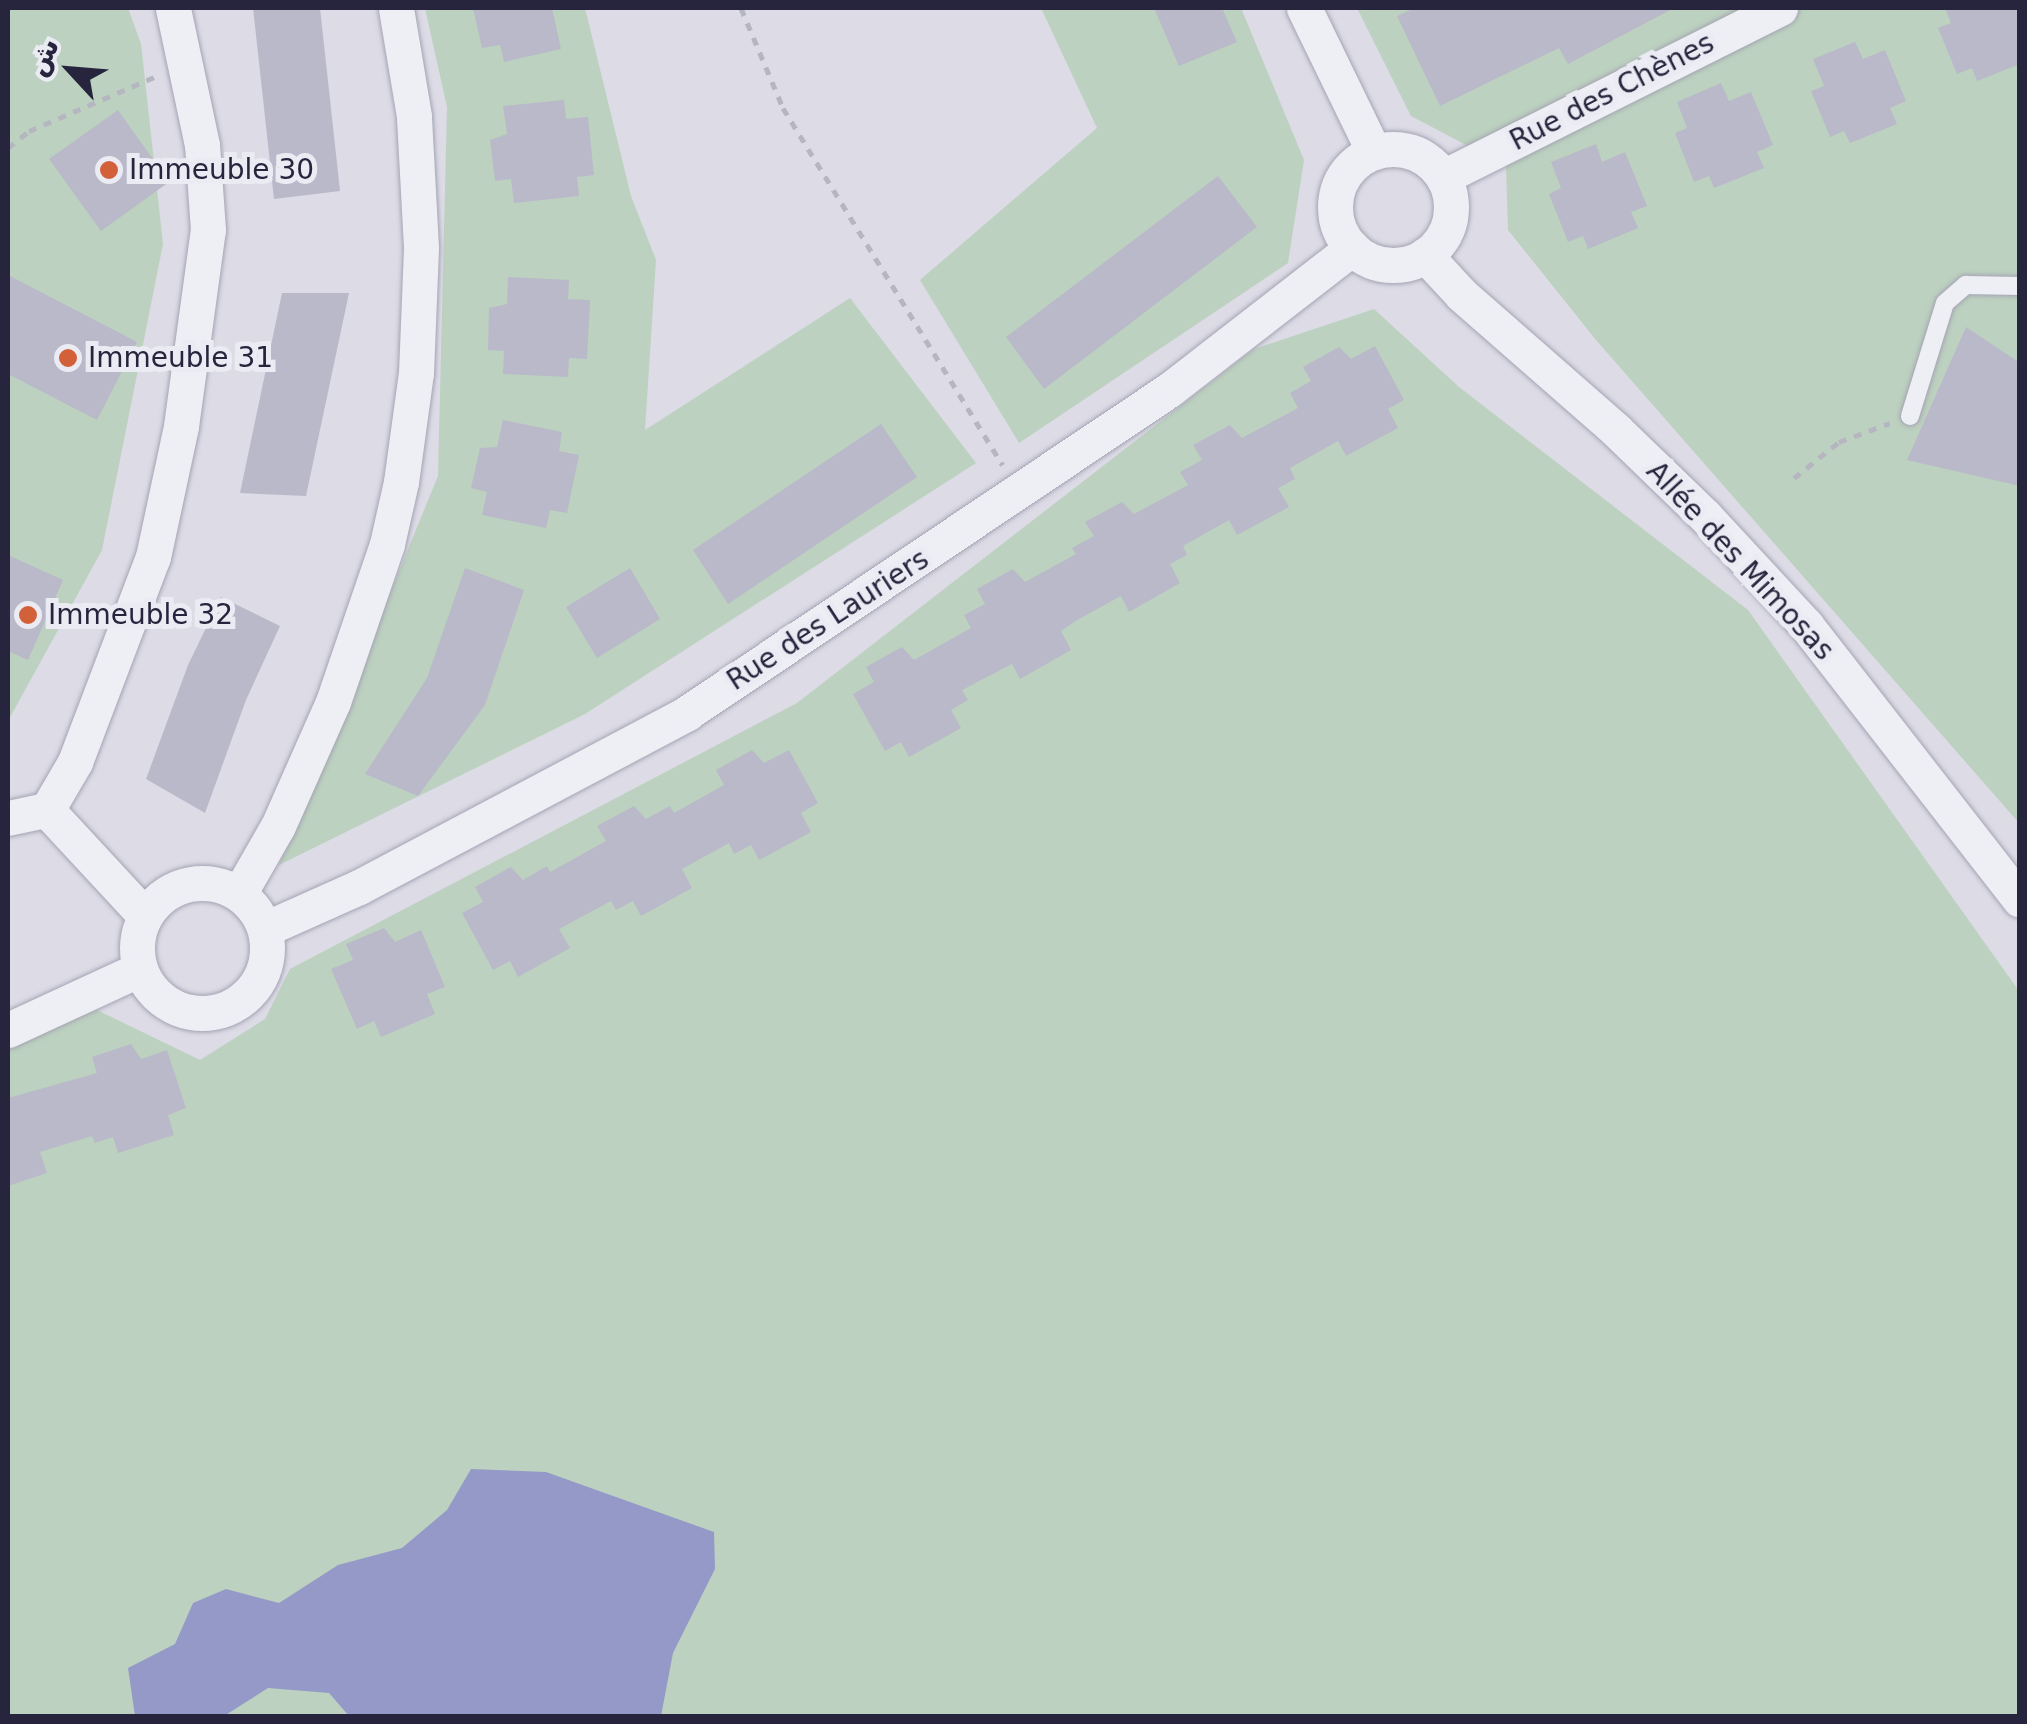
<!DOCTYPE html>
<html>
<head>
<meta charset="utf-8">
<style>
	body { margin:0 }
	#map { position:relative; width:2027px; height:1724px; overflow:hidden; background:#dcdbe6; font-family:"DejaVu Sans",Cairo,sans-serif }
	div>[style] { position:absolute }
	.green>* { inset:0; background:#bcd1bf }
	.water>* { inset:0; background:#9599c8 }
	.building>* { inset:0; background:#b9b9c9 }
	.path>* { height:5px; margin-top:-2.5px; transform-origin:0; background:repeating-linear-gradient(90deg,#b6b6c1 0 8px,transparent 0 16px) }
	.roads { filter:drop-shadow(0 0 2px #a5a4b3) drop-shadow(0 0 2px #a5a4b3) }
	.service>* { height:18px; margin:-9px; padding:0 9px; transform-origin:9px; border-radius:9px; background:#eeeef5 }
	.minor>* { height:35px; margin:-17.5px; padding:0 17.5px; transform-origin:17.5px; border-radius:17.5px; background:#eeeef5 }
	.minor>.ring { margin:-17.5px; padding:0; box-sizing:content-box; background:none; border:35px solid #eeeef5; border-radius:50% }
	.dots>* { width:28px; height:28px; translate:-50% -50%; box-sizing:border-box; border:5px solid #ebebf4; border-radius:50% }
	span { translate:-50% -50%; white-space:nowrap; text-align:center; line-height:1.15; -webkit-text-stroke:10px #ebebf4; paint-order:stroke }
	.street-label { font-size:28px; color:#26253d }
	.poi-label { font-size:28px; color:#26253d }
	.left { translate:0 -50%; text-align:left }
	.frame { position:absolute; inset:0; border:10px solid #26253d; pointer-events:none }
	.north { position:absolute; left:20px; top:20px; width:100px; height:100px; -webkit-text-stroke:8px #ebebf4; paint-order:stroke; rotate:296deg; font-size:28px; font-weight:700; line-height:40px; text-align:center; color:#26253d }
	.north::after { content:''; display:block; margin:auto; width:35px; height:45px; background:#26253d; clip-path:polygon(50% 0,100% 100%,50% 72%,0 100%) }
</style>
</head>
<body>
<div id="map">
	<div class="green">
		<div style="clip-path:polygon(8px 8px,128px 8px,141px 44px,163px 244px,102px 550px,8px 721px)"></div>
		<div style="clip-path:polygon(425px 8px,585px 8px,631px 196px,656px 260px,645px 430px,850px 298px,976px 463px,585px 714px,279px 865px,438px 476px,447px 107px)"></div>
		<div style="clip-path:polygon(1041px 8px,1241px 8px,1304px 160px,1288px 263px,1019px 443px,920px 280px,1097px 128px)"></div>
		<div style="clip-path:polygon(1357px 8px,2019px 8px,2019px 823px,1596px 340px,1508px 230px,1506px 166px,1411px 116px)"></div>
		<div style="clip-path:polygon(1374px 309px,1459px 387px,1748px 610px,2019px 991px,2019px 1716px,8px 1716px,8px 1042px,97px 1010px,200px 1060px,265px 1019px,290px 969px,797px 703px,1254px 349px)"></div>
	</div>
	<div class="water">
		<div style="clip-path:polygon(471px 1469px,546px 1472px,714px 1532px,715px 1569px,673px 1653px,661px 1716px,349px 1716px,329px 1693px,268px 1688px,224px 1716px,135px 1716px,128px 1668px,175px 1644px,193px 1603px,226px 1589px,279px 1603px,338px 1565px,402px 1548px,447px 1510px)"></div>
	</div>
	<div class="building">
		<div style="clip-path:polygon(253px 8px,320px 8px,340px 191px,274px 199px)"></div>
		<div style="clip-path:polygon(473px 8px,552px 8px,561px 49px,504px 62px,500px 45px,482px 48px)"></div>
		<div style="clip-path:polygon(1154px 8px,1222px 8px,1237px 42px,1179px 66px)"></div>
		<div style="clip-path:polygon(1415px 8px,1674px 8px,1568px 64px,1559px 48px,1440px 106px,1397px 16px)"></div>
		<div style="clip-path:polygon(1945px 8px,2020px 8px,2020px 64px,1977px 81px,1972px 68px,1957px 74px,1938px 28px,1951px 23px)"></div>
		<div style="clip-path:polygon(1855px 42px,1863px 59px,1885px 50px,1906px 101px,1890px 108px,1897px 124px,1850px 143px,1844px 131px,1830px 137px,1811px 91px,1824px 86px,1813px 59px)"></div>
		<div style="clip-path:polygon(1721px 83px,1729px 101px,1751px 92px,1773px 145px,1757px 152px,1764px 168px,1714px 188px,1709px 176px,1694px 182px,1675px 133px,1687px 128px,1677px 102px)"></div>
		<div style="clip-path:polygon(564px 100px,566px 119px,588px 117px,594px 175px,577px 177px,579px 196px,514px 203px,511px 179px,495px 181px,490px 140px,507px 134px,503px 106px)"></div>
		<div style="clip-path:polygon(118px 110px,169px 182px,101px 231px,49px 159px)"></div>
		<div style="clip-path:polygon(1596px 144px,1602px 162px,1625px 152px,1647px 206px,1631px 212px,1638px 228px,1588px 249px,1583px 236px,1568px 242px,1549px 194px,1561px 188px,1551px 162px)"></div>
		<div style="clip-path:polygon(1218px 176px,1257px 227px,1044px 389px,1006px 337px)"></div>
		<div style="clip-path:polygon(8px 275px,137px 342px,97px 420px,8px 374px)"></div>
		<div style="clip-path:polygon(508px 277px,569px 280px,568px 299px,590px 300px,587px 359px,569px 358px,568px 377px,503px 374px,504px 351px,488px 350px,489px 308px,507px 304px)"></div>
		<div style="clip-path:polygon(282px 293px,349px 293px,306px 496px,240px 493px)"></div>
		<div style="clip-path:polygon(1966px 327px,2020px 363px,2020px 486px,1907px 460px)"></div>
		<div style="clip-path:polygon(1375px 346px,1404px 400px,1388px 409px,1398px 428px,1346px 456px,1338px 441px,1290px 468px,1295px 479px,1278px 488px,1289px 507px,1237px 535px,1229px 520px,1183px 546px,1187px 555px,1170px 564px,1180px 583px,1129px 612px,1121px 596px,1077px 620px,1061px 631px,1071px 650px,1020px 679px,1012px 664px,962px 690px,968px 700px,951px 710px,961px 728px,909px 757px,901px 742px,885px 751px,853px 694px,874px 682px,866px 667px,902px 647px,914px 660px,971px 628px,964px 615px,985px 604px,977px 589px,1013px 569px,1025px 582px,1076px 554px,1072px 548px,1094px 536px,1085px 522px,1122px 502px,1134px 514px,1188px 485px,1180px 472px,1202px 460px,1193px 445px,1230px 425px,1242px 438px,1298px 408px,1290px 393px,1311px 381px,1303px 367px,1339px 347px,1351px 359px)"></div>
		<div style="clip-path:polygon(503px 420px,562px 432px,559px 451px,579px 455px,567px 513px,550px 510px,546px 528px,482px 515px,487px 492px,471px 488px,480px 448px,497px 447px)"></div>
		<div style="clip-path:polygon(881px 424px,917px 477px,728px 604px,693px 550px)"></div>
		<div style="clip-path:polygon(8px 555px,63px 580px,28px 660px,8px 651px)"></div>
		<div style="clip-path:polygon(465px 568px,524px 590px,485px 705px,418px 796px,365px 774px,427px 678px)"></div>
		<div style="clip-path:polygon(630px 568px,660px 619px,597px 658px,566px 607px)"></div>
		<div style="clip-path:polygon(221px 597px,280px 626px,246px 700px,205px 813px,146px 779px,188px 665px)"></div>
		<div style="clip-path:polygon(752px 750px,764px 763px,789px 750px,818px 803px,801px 813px,811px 832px,759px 860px,751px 845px,734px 854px,729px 843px,682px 869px,692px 888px,641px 916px,633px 901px,616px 910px,611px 901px,559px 929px,570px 948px,518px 977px,510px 961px,493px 970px,462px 913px,483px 902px,475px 887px,511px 867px,523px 880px,547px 866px,550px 872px,606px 841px,597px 826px,634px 806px,646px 819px,670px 806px,674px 813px,724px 785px,716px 770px)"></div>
		<div style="clip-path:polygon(384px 928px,395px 942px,421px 930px,445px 987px,427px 994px,435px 1014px,381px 1037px,374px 1021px,357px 1029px,331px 969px,353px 960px,346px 944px)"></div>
		<div style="clip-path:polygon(131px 1044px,141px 1059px,167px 1050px,186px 1108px,168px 1115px,174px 1135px,118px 1153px,113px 1137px,95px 1143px,92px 1136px,40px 1152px,47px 1173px,8px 1186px,8px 1098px,97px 1073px,92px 1057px)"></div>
	</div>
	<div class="path">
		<div style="left:741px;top:8px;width:108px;rotate:67.2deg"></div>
		<div style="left:783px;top:108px;width:419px;rotate:58.4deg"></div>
		<div style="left:8px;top:148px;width:27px;rotate:-39deg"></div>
		<div style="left:29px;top:131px;width:139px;rotate:-23.3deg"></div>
		<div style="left:1794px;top:478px;width:58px;rotate:-38.7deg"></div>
		<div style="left:1839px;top:442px;width:54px;rotate:-20.4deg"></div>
	</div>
	<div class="roads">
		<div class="service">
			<div style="left:1910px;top:416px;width:118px;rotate:-72.8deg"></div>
			<div style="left:1945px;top:303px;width:28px;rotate:-41deg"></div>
			<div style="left:1966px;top:285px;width:54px;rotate:1.1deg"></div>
		</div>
		<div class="minor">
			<div style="left:1304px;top:8px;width:160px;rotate:64.1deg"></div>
			<div class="ring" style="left:1335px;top:149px;width:81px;height:81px"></div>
			<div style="left:1443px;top:177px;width:377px;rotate:-26.6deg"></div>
			<div style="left:1425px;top:255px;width:54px;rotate:47.2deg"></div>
			<div style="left:1462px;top:295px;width:205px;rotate:41.2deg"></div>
			<div style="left:1616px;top:430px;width:124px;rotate:44deg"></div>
			<div style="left:1705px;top:516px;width:149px;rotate:47.2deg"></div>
			<div style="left:1806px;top:625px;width:348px;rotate:52.1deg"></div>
			<div style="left:47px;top:810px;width:144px;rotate:47.2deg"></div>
			<div style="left:8px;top:818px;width:40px;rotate:-12deg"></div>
			<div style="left:47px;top:810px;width:56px;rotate:-59.7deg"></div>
			<div style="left:75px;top:762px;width:219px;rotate:-69.2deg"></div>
			<div style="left:153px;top:557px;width:134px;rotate:-77.9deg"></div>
			<div style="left:181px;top:426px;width:198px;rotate:-82.2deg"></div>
			<div style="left:208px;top:230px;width:85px;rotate:-94deg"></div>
			<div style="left:202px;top:145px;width:140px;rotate:-102deg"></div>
			<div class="ring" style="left:137px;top:883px;width:95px;height:95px"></div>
			<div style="left:239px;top:894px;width:78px;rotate:-60.2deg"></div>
			<div style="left:278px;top:826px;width:136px;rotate:-66.1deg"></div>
			<div style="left:333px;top:702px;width:167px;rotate:-71.1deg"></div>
			<div style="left:387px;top:544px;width:64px;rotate:-77.3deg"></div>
			<div style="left:401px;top:482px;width:110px;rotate:-82.2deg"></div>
			<div style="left:416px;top:373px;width:126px;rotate:-87.7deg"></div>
			<div style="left:421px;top:247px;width:131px;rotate:-93.1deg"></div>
			<div style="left:414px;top:116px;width:109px;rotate:-99.5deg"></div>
			<div style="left:265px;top:929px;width:103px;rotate:-24.1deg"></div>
			<div style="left:359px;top:887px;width:371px;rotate:-27.9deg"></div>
			<div style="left:687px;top:713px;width:580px;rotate:-33.83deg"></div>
			<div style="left:1169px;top:390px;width:232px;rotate:-37.8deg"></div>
			<div style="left:8px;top:1030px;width:145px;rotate:-24.8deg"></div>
		</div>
	</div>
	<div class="dots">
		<div style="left:109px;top:170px;background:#d2613a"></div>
		<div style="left:68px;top:358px;background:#d2613a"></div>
		<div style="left:28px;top:615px;background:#d2613a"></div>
	</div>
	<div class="street-label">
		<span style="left:1612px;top:92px;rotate:-27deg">Rue des Chènes</span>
		<span style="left:1740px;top:561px;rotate:47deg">Allée des Mimosas</span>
		<span style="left:828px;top:620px;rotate:-33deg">Rue des Lauriers</span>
	</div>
	<div class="poi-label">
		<span class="left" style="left:129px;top:170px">Immeuble 30</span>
		<span class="left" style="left:88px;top:358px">Immeuble 31</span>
		<span class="left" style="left:48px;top:615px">Immeuble 32</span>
	</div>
	<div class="frame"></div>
	<div class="north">ش</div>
</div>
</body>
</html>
